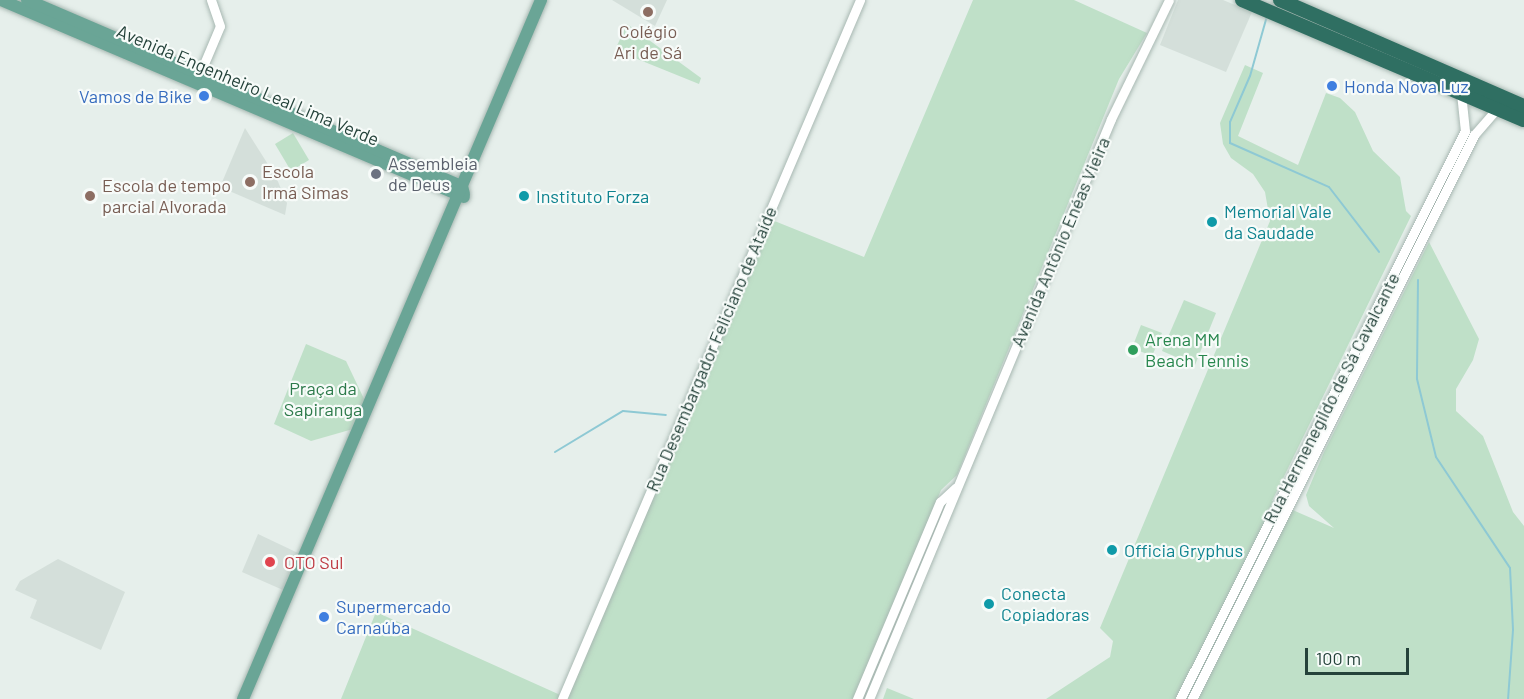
<!DOCTYPE html>
<html>
<head>
<meta charset="utf-8">
<style>
	body { margin:0 }
	#map { position:relative; width:1524px; height:699px; overflow:hidden; background:#e6efeb; font-family:Barlow,sans-serif }
	div>[style] { position:absolute }
	.built>* { inset:0; background:#d4dfda }
	.green>* { inset:0; background:#bfe0c8 }
	.stream>* { height:2px; margin:-1px; padding:0 1px; transform-origin:1px; border-radius:1px; background:#8ec9d4 }
	.roads { filter:drop-shadow(0 0 2px #a8b8b2) drop-shadow(0 0 2px #a8b8b2) }
	.minor>* { height:9px; margin:-4.5px; padding:0 4.5px; transform-origin:4.5px; border-radius:4.5px; background:#fff }
	.major>* { height:12px; margin:-6px; padding:0 6px; transform-origin:6px; border-radius:6px; background:#6aa596 }
	.highway>* { height:14px; margin:-7px; padding:0 7px; transform-origin:7px; border-radius:7px; background:#2f6f62 }
	.dots>* { width:16px; height:16px; translate:-50% -50%; box-sizing:border-box; border:3px solid #f7fbf9; border-radius:50% }
	span { translate:-50% -50%; white-space:nowrap; text-align:center; line-height:1.15; -webkit-text-stroke:4.5px #f7fbf9; paint-order:stroke }
	.education-label { font-size:18px; color:#785e54 }
	.left { translate:0 -50%; text-align:left }
	.street-label { font-size:18px; color:#24423a }
	.shop-label { font-size:18px; color:#366cbe }
	.right { translate:-100% -50%; text-align:right }
	.worship-label { font-size:18px; color:#5b616d }
	.culture-label { font-size:18px; color:#0d838f }
	.leisure-label { font-size:18px; color:#27864d }
	.park-label { font-size:18px; color:#2d7a4b }
	.health-label { font-size:18px; color:#be3a42 }
	.scale { position:absolute; left:1305px; top:648px; width:104px; height:27px; box-sizing:border-box; border:3px solid #24423a; border-top:0; padding-left:8px; font-size:18px; line-height:21px; white-space:nowrap; color:#24423a; -webkit-text-stroke:4px #f7fbf9; paint-order:stroke }
</style>
</head>
<body>
<div id="map">
	<div class="built">
		<div style="clip-path:polygon(612px 0,667px 0,655px 26px)"></div>
		<div style="clip-path:polygon(1178px 0,1223px 0,1252px 12px,1226px 72px,1160px 45px)"></div>
		<div style="clip-path:polygon(245px 128px,276px 177px,287px 203px,285px 215px,220px 187px)"></div>
		<div style="clip-path:polygon(258px 534px,298px 553px,283px 590px,242px 572px)"></div>
		<div style="clip-path:polygon(58px 559px,125px 592px,101px 650px,30px 618px,37px 600px,15px 590px,20px 581px)"></div>
	</div>
	<div class="green">
		<div style="clip-path:polygon(973px 0,1074px 0,1147px 33px,1119px 79px,957px 475px,941px 490px,855px 699px,341px 699px,376px 612px,567px 698px,772px 220px,864px 257px)"></div>
		<div style="clip-path:polygon(627px 24px,701px 78px,699px 84px,615px 50px)"></div>
		<div style="clip-path:polygon(1245px 65px,1263px 73px,1238px 136px,1298px 165px,1326px 93px,1340px 98px,1355px 112px,1373px 151px,1400px 177px,1406px 211px,1411px 216px,1272px 501px,1334px 528px,1309px 506px,1306px 495px,1324px 452px,1429px 242px,1479px 339px,1473px 360px,1456px 389px,1456px 411px,1483px 436px,1513px 512px,1524px 526px,1524px 699px,1046px 699px,1110px 657px,1113px 641px,1100px 628px,1270px 221px,1265px 192px,1253px 174px,1231px 158px,1223px 144px,1220px 123px)"></div>
		<div style="clip-path:polygon(293px 133px,309px 160px,291px 171px,275px 144px)"></div>
		<div style="clip-path:polygon(1184px 300px,1216px 313px,1195px 365px,1162px 351px)"></div>
		<div style="clip-path:polygon(1141px 325px,1162px 333px,1152px 356px,1132px 348px)"></div>
		<div style="clip-path:polygon(306px 344px,346px 361px,365px 401px,353px 429px,311px 441px,274px 424px)"></div>
		<div style="clip-path:polygon(887px 688px,914px 699px,883px 699px)"></div>
	</div>
	<div class="stream">
		<div style="left:1267px;top:16px;width:62px;rotate:105.8deg"></div>
		<div style="left:1250px;top:76px;width:50px;rotate:113.5deg"></div>
		<div style="left:1230px;top:122px;width:21px;rotate:90deg"></div>
		<div style="left:1230px;top:143px;width:108px;rotate:24deg"></div>
		<div style="left:1329px;top:187px;width:82px;rotate:52.4deg"></div>
		<div style="left:1418px;top:280px;width:99px;rotate:90.6deg"></div>
		<div style="left:1417px;top:379px;width:80px;rotate:76.3deg"></div>
		<div style="left:1436px;top:457px;width:133px;rotate:56.3deg"></div>
		<div style="left:1510px;top:568px;width:62px;rotate:87.2deg"></div>
		<div style="left:1513px;top:630px;width:69px;rotate:94.1deg"></div>
		<div style="left:555px;top:452px;width:79px;rotate:-31.1deg"></div>
		<div style="left:623px;top:411px;width:43px;rotate:5.3deg"></div>
	</div>
	<div class="roads">
		<div class="minor">
			<div style="left:198px;top:78px;width:56px;rotate:-67.1deg"></div>
			<div style="left:220px;top:26px;width:28px;rotate:-109deg"></div>
			<div style="left:562px;top:699px;width:760px;rotate:-66.91deg"></div>
			<div style="left:857px;top:699px;width:214px;rotate:-67.2deg"></div>
			<div style="left:940px;top:502px;width:21px;rotate:-43deg"></div>
			<div style="left:869px;top:699px;width:628px;rotate:-67.35deg"></div>
			<div style="left:1111px;top:119px;width:132px;rotate:-64deg"></div>
			<div style="left:1180px;top:699px;width:635px;rotate:-63.35deg"></div>
			<div style="left:1465px;top:131px;width:38px;rotate:-96deg"></div>
			<div style="left:1192px;top:699px;width:631px;rotate:-63.43deg"></div>
			<div style="left:1474px;top:135px;width:35px;rotate:-49deg"></div>
		</div>
		<div class="major">
			<div style="left:1px;top:0;width:503px;rotate:23.05deg"></div>
			<div style="left:27px;top:0;width:473px;rotate:23.2deg"></div>
			<div style="left:462px;top:186px;width:8px;rotate:76deg"></div>
			<div style="left:243px;top:699px;width:760px;rotate:-66.91deg"></div>
		</div>
		<div class="highway">
			<div style="left:1242px;top:0;width:306px;rotate:23.1deg"></div>
			<div style="left:1280px;top:0;width:266px;rotate:23.5deg"></div>
		</div>
	</div>
	<div class="dots">
		<div style="left:648px;top:12px;background:#8d6e63"></div>
		<div style="left:1332px;top:86px;background:#3f7fe0"></div>
		<div style="left:204px;top:96px;background:#3f7fe0"></div>
		<div style="left:376px;top:174px;background:#6b7280"></div>
		<div style="left:250px;top:182px;background:#8d6e63"></div>
		<div style="left:90px;top:196px;background:#8d6e63"></div>
		<div style="left:524px;top:196px;background:#0f9aa8"></div>
		<div style="left:1212px;top:222px;background:#0f9aa8"></div>
		<div style="left:1133px;top:350px;background:#2e9e5b"></div>
		<div style="left:1112px;top:550px;background:#0f9aa8"></div>
		<div style="left:270px;top:562px;background:#e0444e"></div>
		<div style="left:989px;top:604px;background:#0f9aa8"></div>
		<div style="left:324px;top:617px;background:#3f7fe0"></div>
	</div>
	<div class="education-label">
		<span style="left:648px;top:42px">Colégio<br>Ari de Sá</span>
		<span class="left" style="left:262px;top:182px">Escola<br>Irmã Simas</span>
		<span class="left" style="left:102px;top:196px">Escola de tempo<br>parcial Alvorada</span>
	</div>
	<div class="street-label">
		<span style="left:248px;top:85px;rotate:23deg">Avenida Engenheiro Leal Lima Verde</span>
		<span style="left:1060px;top:242px;rotate:-67deg">Avenida Antônio Enéas Vieira</span>
		<span style="left:711px;top:349px;rotate:-67deg">Rua Desembargador Feliciano de Ataíde</span>
		<span style="left:1331px;top:398px;rotate:-63deg">Rua Hermenegildo de Sá Cavalcante</span>
	</div>
	<div class="shop-label">
		<span class="left" style="left:1344px;top:86px">Honda Nova Luz</span>
		<span class="right" style="left:192px;top:96px">Vamos de Bike</span>
		<span class="left" style="left:336px;top:617px">Supermercado<br>Carnaúba</span>
	</div>
	<div class="worship-label">
		<span class="left" style="left:388px;top:174px">Assembleia<br>de Deus</span>
	</div>
	<div class="culture-label">
		<span class="left" style="left:536px;top:196px">Instituto Forza</span>
		<span class="left" style="left:1224px;top:222px">Memorial Vale<br>da Saudade</span>
		<span class="left" style="left:1124px;top:550px">Officia Gryphus</span>
		<span class="left" style="left:1001px;top:604px">Conecta<br>Copiadoras</span>
	</div>
	<div class="leisure-label">
		<span class="left" style="left:1145px;top:350px">Arena MM<br>Beach Tennis</span>
	</div>
	<div class="park-label">
		<span style="left:323px;top:399px">Praça da<br>Sapiranga</span>
	</div>
	<div class="health-label">
		<span class="left" style="left:284px;top:562px">OTO Sul</span>
	</div>
	<div class="scale">100 m</div>
</div>
</body>
</html>
